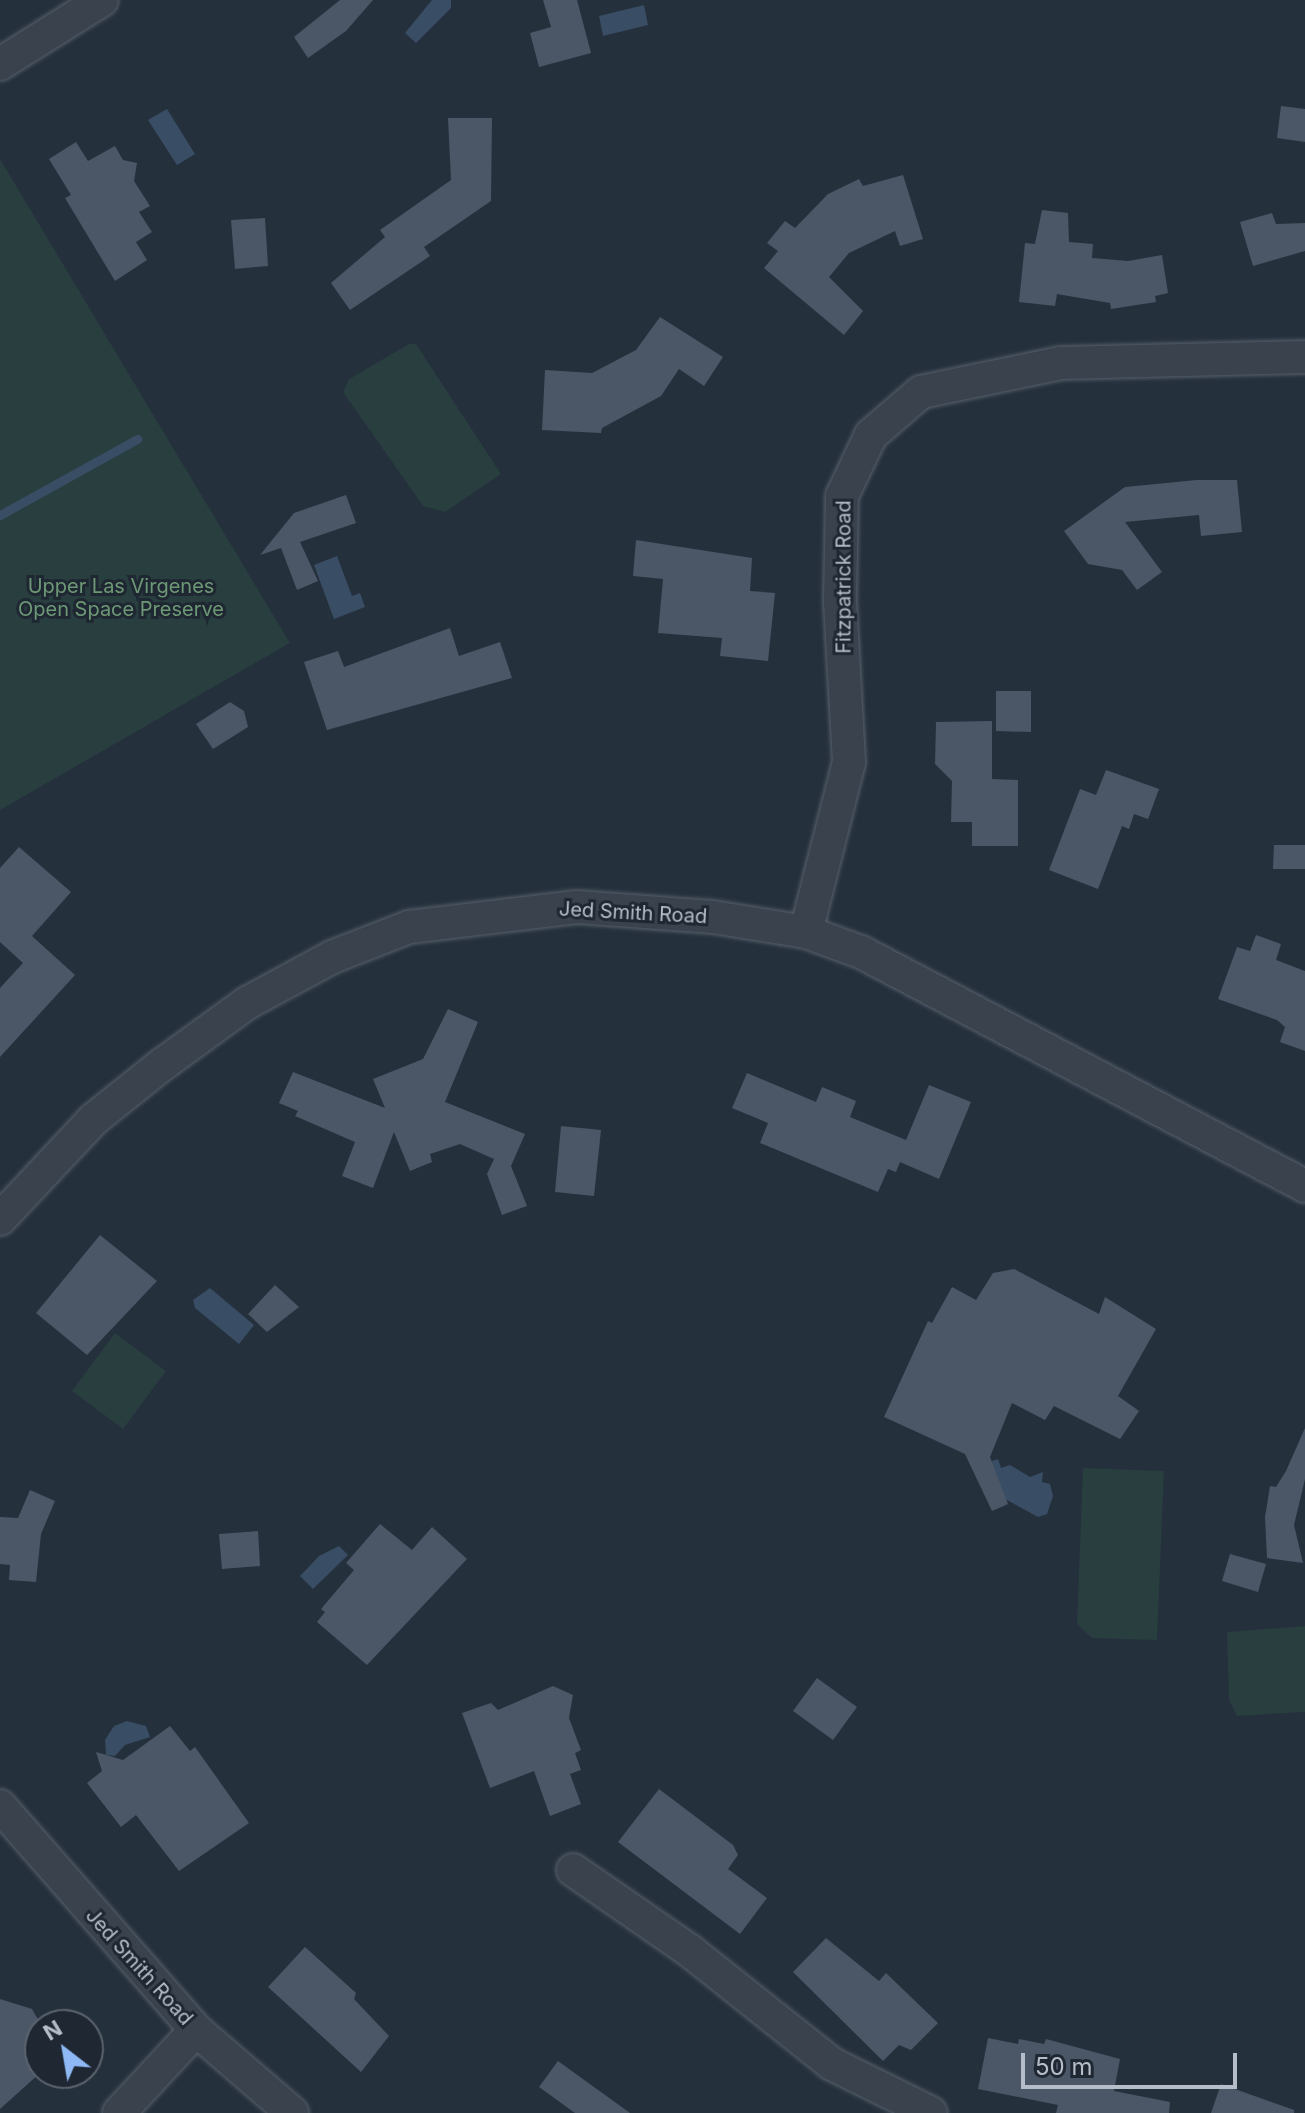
<!DOCTYPE html>
<html>
<head>
<meta charset="utf-8">
<style>
	body { margin:0 }
	#map { position:relative; width:1305px; height:2113px; overflow:hidden; background:#25303d; font-family:Inter,sans-serif }
	div>[style] { position:absolute }
	.green>* { inset:0; background:#283e3f }
	.water>* { inset:0; background:#394d64 }
	.stream>* { height:9px; margin:-4.5px; padding:0 4.5px; transform-origin:4.5px; border-radius:4.5px; background:#394d64 }
	.building>* { inset:0; background:#4b5766 }
	.roads { filter:drop-shadow(0 0 2px #57606b) drop-shadow(0 0 2px #57606b) }
	.minor>* { height:32px; margin:-16px; padding:0 16px; transform-origin:16px; border-radius:16px; background:#39424d }
	span { translate:-50% -50%; white-space:nowrap; text-align:center; line-height:1.15; -webkit-text-stroke:6px #1e2732; paint-order:stroke }
	.street-label { font-size:20px; color:#b5bdc8 }
	.park-label { font-size:20px; color:#6d9875 }
	.north { position:absolute; left:24px; top:2009px; width:80px; height:80px; box-sizing:border-box; background:#1e2732; border:2px solid #5a636e; border-radius:50%; rotate:329deg; font-size:22px; font-weight:700; line-height:32px; text-align:center; color:#b5bdc8 }
	.north::after { content:''; display:block; margin:auto; width:28px; height:36px; background:#8eb9f4; clip-path:polygon(50% 0,100% 100%,50% 72%,0 100%) }
	.scale { position:absolute; left:1021px; top:2053px; width:216px; height:36px; box-sizing:border-box; border:4px solid #b5bdc8; border-top:0; padding-left:10px; font-size:24px; line-height:28px; white-space:nowrap; color:#b5bdc8; -webkit-text-stroke:6px #1e2732; paint-order:stroke }
</style>
</head>
<body>
<div id="map">
	<div class="green">
		<div style="clip-path:polygon(0 159px,290px 643px,0 810px)"></div>
		<div style="clip-path:polygon(409px 344px,416px 344px,501px 474px,445px 512px,423px 506px,343px 392px,349px 379px)"></div>
		<div style="clip-path:polygon(115px 1333px,166px 1371px,123px 1429px,72px 1391px)"></div>
		<div style="clip-path:polygon(1083px 1468px,1164px 1471px,1157px 1640px,1092px 1638px,1077px 1624px)"></div>
		<div style="clip-path:polygon(1305px 1626px,1305px 1712px,1237px 1716px,1229px 1700px,1227px 1632px)"></div>
	</div>
	<div class="water">
		<div style="clip-path:polygon(432px 0,451px 0,451px 8px,416px 43px,405px 33px)"></div>
		<div style="clip-path:polygon(644px 5px,648px 25px,603px 36px,599px 16px)"></div>
		<div style="clip-path:polygon(167px 109px,195px 154px,177px 165px,148px 120px)"></div>
		<div style="clip-path:polygon(337px 556px,352px 596px,360px 593px,365px 607px,334px 619px,314px 565px)"></div>
		<div style="clip-path:polygon(210px 1288px,254px 1325px,239px 1344px,195px 1308px,193px 1300px)"></div>
		<div style="clip-path:polygon(998px 1459px,1001px 1468px,1010px 1465px,1030px 1477px,1043px 1472px,1042px 1482px,1050px 1484px,1053px 1496px,1047px 1514px,1038px 1517px,1007px 1500px,1003px 1507px,992px 1502px,989px 1462px)"></div>
		<div style="clip-path:polygon(339px 1546px,348px 1555px,313px 1589px,300px 1576px,319px 1556px)"></div>
		<div style="clip-path:polygon(127px 1721px,146px 1726px,150px 1737px,125px 1745px,115px 1756px,106px 1755px,105px 1740px,114px 1726px)"></div>
	</div>
	<div class="stream">
		<div style="left:0;top:515px;width:157px;rotate:-29deg"></div>
	</div>
	<div class="building">
		<div style="clip-path:polygon(340px 0,373px 0,346px 31px,308px 58px,294px 37px)"></div>
		<div style="clip-path:polygon(543px 0,577px 0,591px 53px,539px 67px,530px 33px,551px 27px)"></div>
		<div style="clip-path:polygon(1281px 106px,1305px 109px,1305px 142px,1277px 138px)"></div>
		<div style="clip-path:polygon(448px 118px,492px 118px,491px 201px,424px 247px,430px 256px,350px 310px,331px 283px,385px 237px,380px 230px,451px 180px)"></div>
		<div style="clip-path:polygon(76px 142px,88px 161px,115px 146px,123px 160px,137px 163px,134px 181px,150px 206px,139px 212px,152px 232px,136px 242px,147px 260px,115px 281px,65px 198px,71px 195px,49px 159px)"></div>
		<div style="clip-path:polygon(903px 175px,923px 239px,900px 246px,895px 231px,849px 253px,829px 277px,863px 311px,844px 335px,764px 268px,778px 251px,767px 243px,785px 221px,795px 228px,828px 194px,859px 179px,863px 186px)"></div>
		<div style="clip-path:polygon(1042px 210px,1068px 213px,1069px 242px,1093px 244px,1092px 258px,1128px 261px,1162px 255px,1168px 293px,1155px 296px,1156px 302px,1111px 309px,1110px 303px,1057px 294px,1055px 306px,1019px 302px,1025px 243px,1035px 244px)"></div>
		<div style="clip-path:polygon(1272px 213px,1276px 224px,1305px 223px,1305px 251px,1253px 266px,1240px 222px)"></div>
		<div style="clip-path:polygon(265px 218px,268px 266px,235px 269px,231px 220px)"></div>
		<div style="clip-path:polygon(660px 317px,723px 357px,704px 386px,679px 369px,661px 396px,602px 428px,601px 433px,542px 430px,545px 370px,592px 373px,636px 350px)"></div>
		<div style="clip-path:polygon(1197px 480px,1237px 480px,1242px 532px,1201px 536px,1199px 515px,1125px 522px,1162px 572px,1137px 590px,1122px 570px,1088px 564px,1064px 531px,1125px 487px)"></div>
		<div style="clip-path:polygon(346px 495px,356px 523px,300px 542px,318px 581px,297px 590px,281px 548px,260px 555px,294px 513px)"></div>
		<div style="clip-path:polygon(636px 540px,752px 558px,750px 591px,775px 593px,768px 661px,720px 656px,722px 638px,658px 633px,663px 579px,633px 576px)"></div>
		<div style="clip-path:polygon(450px 628px,459px 656px,500px 642px,512px 678px,327px 730px,304px 662px,338px 651px,344px 667px)"></div>
		<div style="clip-path:polygon(996px 691px,1031px 691px,1031px 732px,996px 731px)"></div>
		<div style="clip-path:polygon(230px 702px,244px 711px,248px 727px,213px 749px,196px 724px)"></div>
		<div style="clip-path:polygon(992px 721px,992px 779px,1018px 780px,1018px 846px,972px 846px,972px 822px,951px 822px,952px 781px,935px 764px,936px 722px)"></div>
		<div style="clip-path:polygon(1106px 770px,1159px 789px,1148px 819px,1134px 814px,1129px 829px,1122px 826px,1098px 889px,1049px 870px,1080px 789px,1096px 795px)"></div>
		<div style="clip-path:polygon(1274px 845px,1305px 845px,1305px 869px,1273px 869px)"></div>
		<div style="clip-path:polygon(19px 847px,71px 892px,32px 936px,75px 975px,0 1057px,0 988px,23px 963px,0 942px,0 868px)"></div>
		<div style="clip-path:polygon(1256px 935px,1281px 944px,1276px 960px,1305px 971px,1305px 1051px,1280px 1042px,1285px 1027px,1277px 1020px,1218px 999px,1237px 947px,1250px 951px)"></div>
		<div style="clip-path:polygon(448px 1009px,478px 1022px,445px 1102px,525px 1134px,511px 1166px,527px 1206px,502px 1215px,487px 1174px,494px 1159px,460px 1144px,430px 1154px,432px 1162px,410px 1171px,394px 1132px,373px 1188px,342px 1176px,355px 1142px,295px 1116px,298px 1111px,279px 1103px,293px 1072px,385px 1108px,373px 1079px,423px 1059px)"></div>
		<div style="clip-path:polygon(747px 1073px,816px 1102px,822px 1087px,856px 1101px,850px 1117px,906px 1140px,929px 1085px,971px 1102px,939px 1179px,900px 1162px,896px 1172px,888px 1169px,878px 1192px,760px 1143px,768px 1123px,732px 1108px)"></div>
		<div style="clip-path:polygon(561px 1126px,601px 1130px,594px 1196px,555px 1192px)"></div>
		<div style="clip-path:polygon(100px 1235px,157px 1281px,87px 1355px,36px 1313px)"></div>
		<div style="clip-path:polygon(1014px 1269px,1099px 1314px,1105px 1297px,1156px 1329px,1118px 1396px,1139px 1411px,1120px 1439px,1054px 1406px,1045px 1420px,1012px 1403px,990px 1457px,1008px 1504px,992px 1511px,965px 1454px,884px 1417px,928px 1321px,932px 1323px,952px 1287px,976px 1300px,993px 1273px)"></div>
		<div style="clip-path:polygon(275px 1285px,299px 1307px,267px 1332px,248px 1314px)"></div>
		<div style="clip-path:polygon(1305px 1428px,1305px 1479px,1294px 1525px,1303px 1563px,1267px 1558px,1265px 1517px,1270px 1486px,1276px 1487px,1286px 1471px)"></div>
		<div style="clip-path:polygon(30px 1490px,55px 1501px,41px 1534px,36px 1582px,9px 1580px,10px 1565px,0 1564px,0 1517px,18px 1518px)"></div>
		<div style="clip-path:polygon(380px 1524px,412px 1550px,432px 1527px,467px 1559px,367px 1665px,317px 1622px,325px 1612px,321px 1609px,354px 1570px,346px 1563px)"></div>
		<div style="clip-path:polygon(258px 1531px,260px 1566px,222px 1569px,219px 1534px)"></div>
		<div style="clip-path:polygon(1230px 1554px,1266px 1564px,1258px 1592px,1222px 1581px)"></div>
		<div style="clip-path:polygon(817px 1678px,857px 1707px,833px 1740px,793px 1711px)"></div>
		<div style="clip-path:polygon(553px 1686px,573px 1695px,569px 1718px,581px 1750px,575px 1753px,581px 1770px,570px 1774px,581px 1804px,550px 1816px,534px 1771px,490px 1788px,462px 1713px,491px 1703px,498px 1710px)"></div>
		<div style="clip-path:polygon(170px 1726px,190px 1751px,195px 1747px,249px 1823px,179px 1871px,136px 1815px,121px 1827px,87px 1783px,102px 1771px,96px 1752px,123px 1760px)"></div>
		<div style="clip-path:polygon(659px 1789px,733px 1845px,738px 1855px,728px 1869px,767px 1898px,740px 1934px,618px 1842px)"></div>
		<div style="clip-path:polygon(826px 1938px,879px 1981px,886px 1973px,938px 2023px,911px 2050px,899px 2045px,883px 2061px,793px 1972px)"></div>
		<div style="clip-path:polygon(305px 1947px,356px 1993px,354px 1999px,389px 2036px,361px 2072px,268px 1987px)"></div>
		<div style="clip-path:polygon(0 1999px,32px 2009px,40px 2023px,40px 2073px,0 2109px)"></div>
		<div style="clip-path:polygon(988px 2038px,1018px 2044px,1019px 2039px,1044px 2044px,1046px 2039px,1120px 2059px,1114px 2091px,1170px 2102px,1169px 2113px,1056px 2113px,1058px 2105px,978px 2089px)"></div>
		<div style="clip-path:polygon(558px 2061px,630px 2113px,575px 2113px,539px 2087px)"></div>
		<div style="clip-path:polygon(1221px 2084px,1294px 2110px,1294px 2113px,1211px 2113px)"></div>
	</div>
	<div class="roads">
		<div class="minor">
			<div style="left:0;top:64px;width:120px;rotate:-32.1deg"></div>
			<div style="left:806px;top:932px;width:175px;rotate:-75.8deg"></div>
			<div style="left:849px;top:762px;width:161px;rotate:-93.2deg"></div>
			<div style="left:840px;top:601px;width:105px;rotate:-88.9deg"></div>
			<div style="left:842px;top:496px;width:68px;rotate:-64.6deg"></div>
			<div style="left:871px;top:435px;width:66px;rotate:-40.7deg"></div>
			<div style="left:921px;top:392px;width:143px;rotate:-11.7deg"></div>
			<div style="left:1061px;top:363px;width:244px;rotate:-1.4deg"></div>
			<div style="left:0;top:1219px;width:137px;rotate:-46.8deg"></div>
			<div style="left:94px;top:1119px;width:88px;rotate:-38.6deg"></div>
			<div style="left:163px;top:1064px;width:104px;rotate:-36deg"></div>
			<div style="left:247px;top:1003px;width:97px;rotate:-28.4deg"></div>
			<div style="left:332px;top:957px;width:83px;rotate:-21.3deg"></div>
			<div style="left:409px;top:927px;width:169px;rotate:-6.8deg"></div>
			<div style="left:577px;top:907px;width:136px;rotate:4.2deg"></div>
			<div style="left:713px;top:917px;width:94px;rotate:9.2deg"></div>
			<div style="left:806px;top:932px;width:59px;rotate:20deg"></div>
			<div style="left:861px;top:952px;width:502px;rotate:27.79deg"></div>
			<div style="left:0;top:1806px;width:298px;rotate:48.8deg"></div>
			<div style="left:196px;top:2030px;width:127px;rotate:40.8deg"></div>
			<div style="left:573px;top:1870px;width:142px;rotate:34.7deg"></div>
			<div style="left:690px;top:1951px;width:181px;rotate:38.5deg"></div>
			<div style="left:832px;top:2064px;width:110px;rotate:26.3deg"></div>
			<div style="left:119px;top:2113px;width:113px;rotate:-47.1deg"></div>
		</div>
	</div>
	<div class="street-label">
		<span style="left:844px;top:577px;rotate:-90deg">Fitzpatrick Road</span>
		<span style="left:633px;top:913px;rotate:3deg">Jed Smith Road</span>
		<span style="left:139px;top:1967px;rotate:48deg">Jed Smith Road</span>
	</div>
	<div class="park-label">
		<span style="left:121px;top:598px">Upper Las Virgenes<br>Open Space Preserve</span>
	</div>
	<div class="north">N</div>
	<div class="scale">50 m</div>
</div>
</body>
</html>
